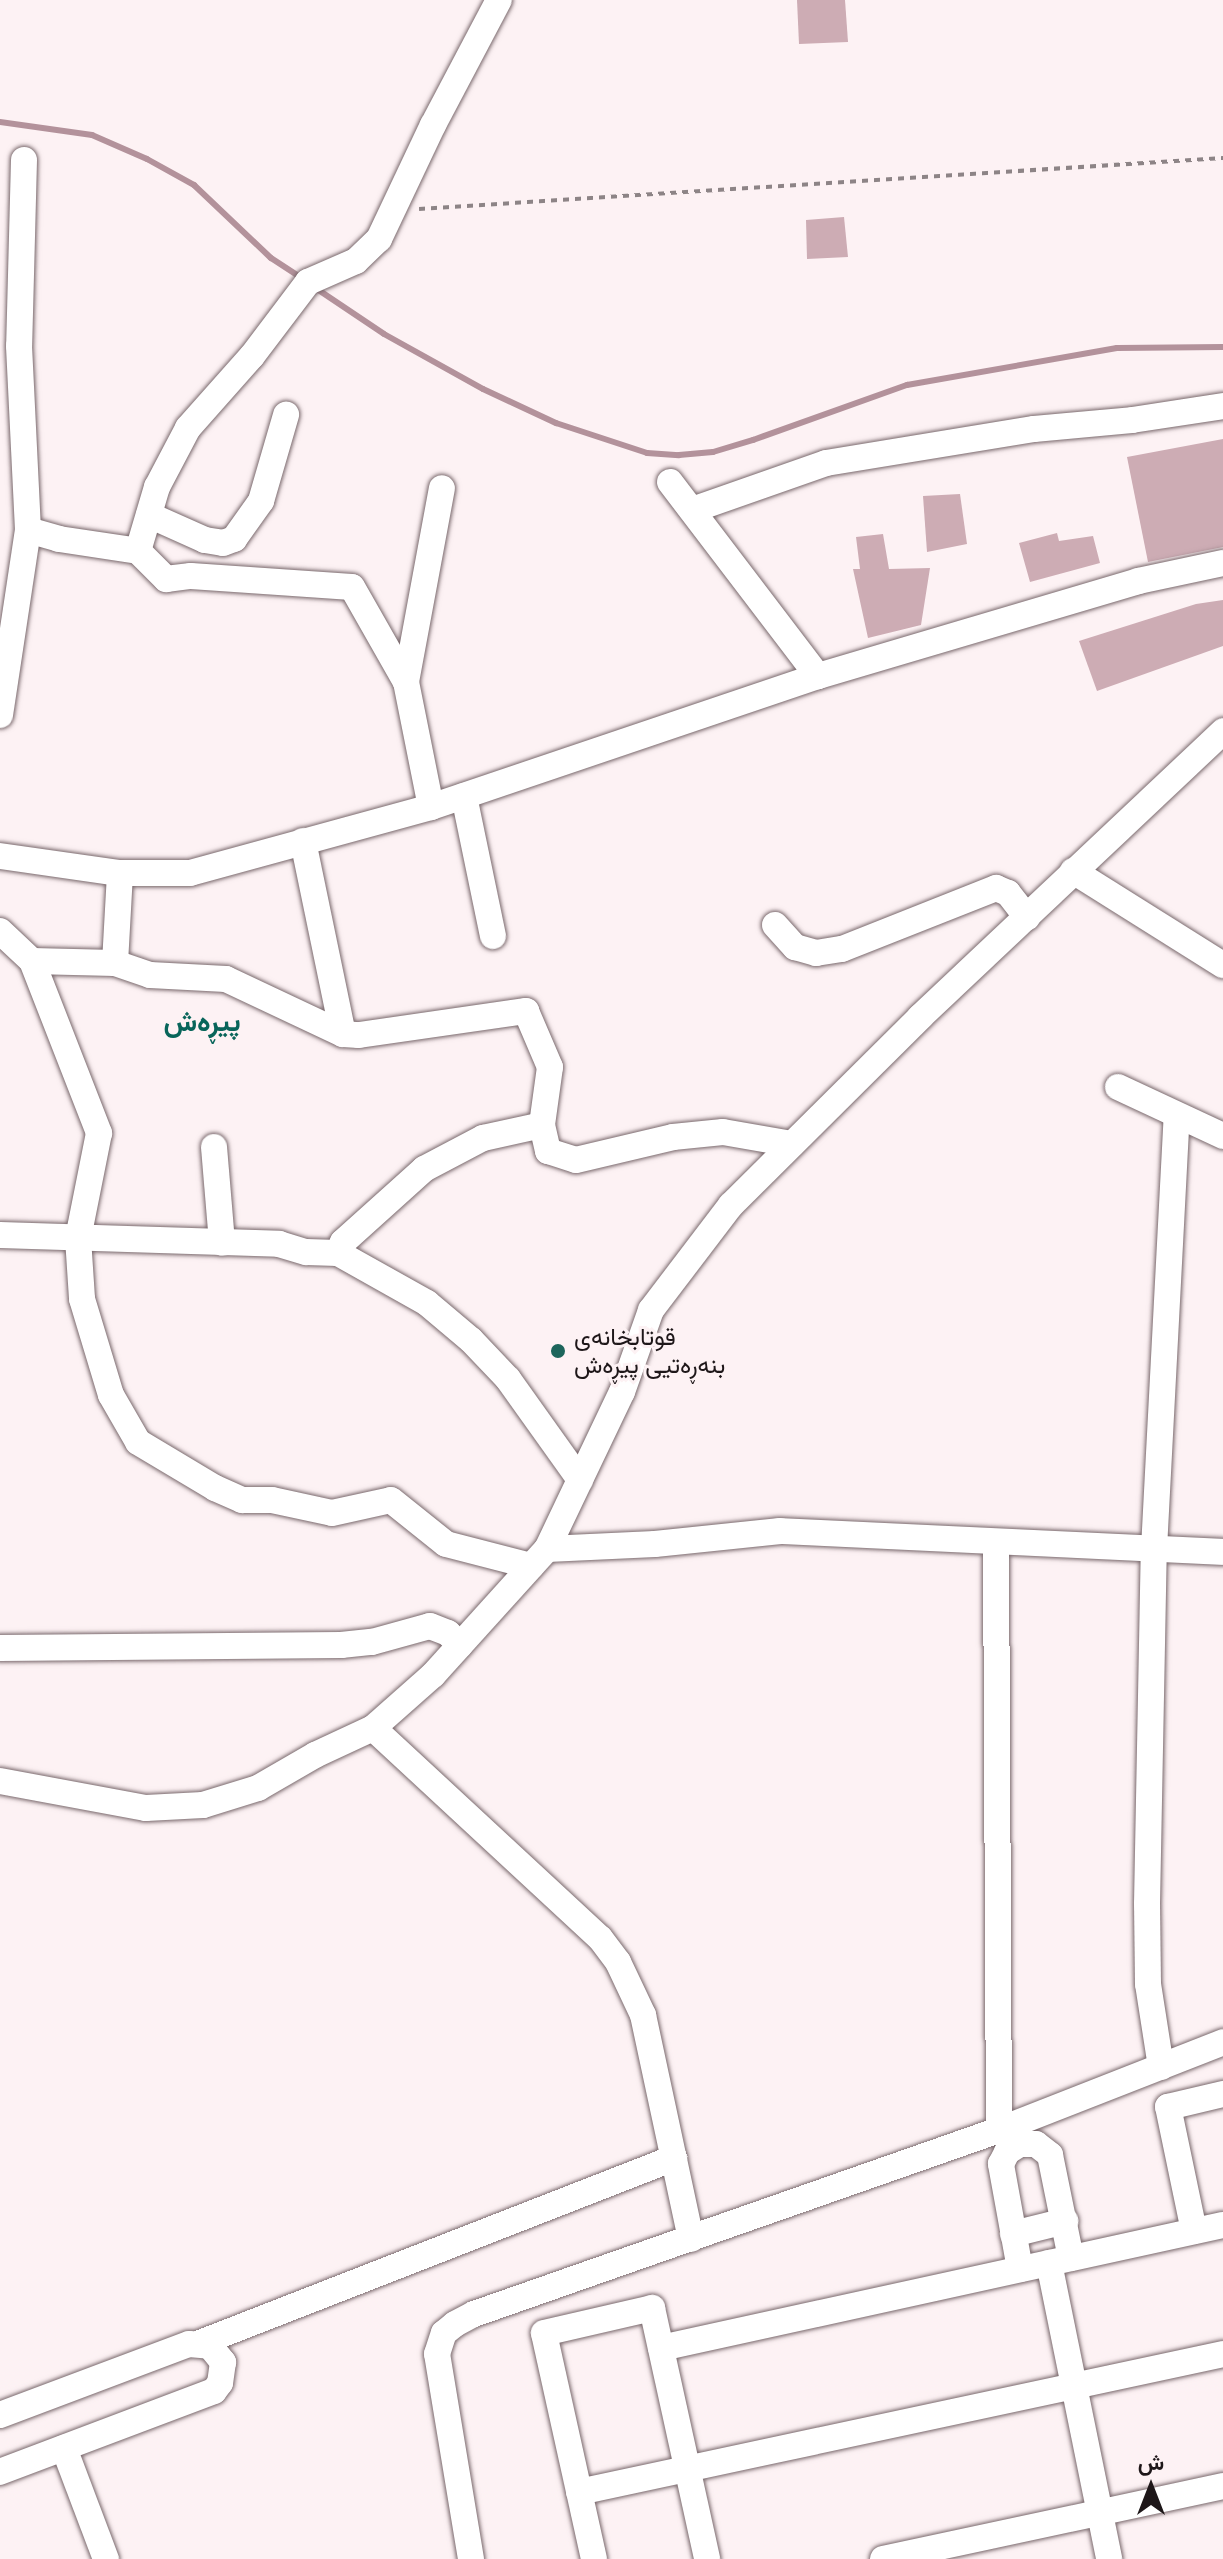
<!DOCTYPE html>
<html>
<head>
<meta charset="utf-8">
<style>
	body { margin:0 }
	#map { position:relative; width:1223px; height:2559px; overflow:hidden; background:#fdf2f4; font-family:Poppins,Vazirmatn,sans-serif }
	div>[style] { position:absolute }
	.stream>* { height:6px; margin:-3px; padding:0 3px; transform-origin:3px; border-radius:3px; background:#b3929b }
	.building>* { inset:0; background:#cdacb4 }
	.path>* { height:4px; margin-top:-2px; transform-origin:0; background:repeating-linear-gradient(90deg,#8d8486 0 6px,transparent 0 12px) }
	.roads { filter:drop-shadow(0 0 2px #79686c) drop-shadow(0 0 2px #79686c) }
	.minor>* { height:26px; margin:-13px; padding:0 13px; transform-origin:13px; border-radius:13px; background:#fff }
	.dots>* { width:22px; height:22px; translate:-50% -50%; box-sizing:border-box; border:4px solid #fdf2f4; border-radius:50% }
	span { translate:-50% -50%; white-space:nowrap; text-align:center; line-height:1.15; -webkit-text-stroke:6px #fdf2f4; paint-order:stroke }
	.poi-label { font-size:24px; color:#1e1719 }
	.left { translate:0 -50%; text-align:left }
	.quarter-label { font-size:28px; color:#08655a; font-weight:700 }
	.north { position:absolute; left:1111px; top:2447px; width:80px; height:80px; -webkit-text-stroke:6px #fdf2f4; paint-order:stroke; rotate:0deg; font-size:22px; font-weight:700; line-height:32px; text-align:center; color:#1e1719 }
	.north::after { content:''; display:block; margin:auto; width:28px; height:36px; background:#1e1719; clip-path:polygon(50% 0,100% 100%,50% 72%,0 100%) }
</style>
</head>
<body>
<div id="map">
	<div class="stream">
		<div style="left:0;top:122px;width:93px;rotate:8deg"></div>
		<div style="left:92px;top:135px;width:60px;rotate:23.6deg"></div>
		<div style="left:147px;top:159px;width:54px;rotate:29deg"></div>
		<div style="left:194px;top:185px;width:106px;rotate:43.5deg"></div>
		<div style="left:271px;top:258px;width:37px;rotate:33deg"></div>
		<div style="left:314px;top:287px;width:84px;rotate:33.9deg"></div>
		<div style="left:384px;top:334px;width:113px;rotate:29.1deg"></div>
		<div style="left:483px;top:389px;width:81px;rotate:25deg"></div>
		<div style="left:556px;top:423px;width:96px;rotate:18.2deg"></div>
		<div style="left:647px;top:453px;width:32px;rotate:4deg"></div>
		<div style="left:679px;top:455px;width:34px;rotate:-5deg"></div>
		<div style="left:713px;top:452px;width:42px;rotate:-16.7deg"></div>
		<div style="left:753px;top:440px;width:164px;rotate:-19.7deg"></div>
		<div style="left:907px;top:385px;width:213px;rotate:-10deg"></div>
		<div style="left:1117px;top:348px;width:106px;rotate:-0.5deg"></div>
	</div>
	<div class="building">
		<div style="clip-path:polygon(797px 0,845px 0,848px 42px,799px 44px)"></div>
		<div style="clip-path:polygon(844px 217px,848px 257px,807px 259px,806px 220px)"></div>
		<div style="clip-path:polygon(1223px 439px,1223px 547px,1148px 562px,1127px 457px)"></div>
		<div style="clip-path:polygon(960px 494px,967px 544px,927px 552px,923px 496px)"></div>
		<div style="clip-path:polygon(1057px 533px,1059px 541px,1093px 536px,1100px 563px,1030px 582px,1019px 543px)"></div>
		<div style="clip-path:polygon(883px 534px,889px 569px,930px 568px,921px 625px,868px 638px,853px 569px,860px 569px,856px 537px)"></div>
		<div style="clip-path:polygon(1223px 600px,1223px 646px,1097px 691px,1079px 641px,1196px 604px)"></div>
	</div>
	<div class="path">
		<div style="left:419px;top:209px;width:806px;rotate:-3.63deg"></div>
	</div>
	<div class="roads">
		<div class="minor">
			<div style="left:24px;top:160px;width:186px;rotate:91.5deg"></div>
			<div style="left:19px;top:346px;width:184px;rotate:87.2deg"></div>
			<div style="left:28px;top:530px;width:32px;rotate:16deg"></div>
			<div style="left:59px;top:539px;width:80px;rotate:8.6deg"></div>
			<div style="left:138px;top:551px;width:67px;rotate:-73.5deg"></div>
			<div style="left:157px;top:487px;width:67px;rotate:-62.3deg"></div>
			<div style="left:188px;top:428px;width:96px;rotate:-48.4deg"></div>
			<div style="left:252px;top:356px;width:93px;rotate:-52.9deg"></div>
			<div style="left:308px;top:282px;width:52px;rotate:-23.6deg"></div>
			<div style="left:356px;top:261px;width:32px;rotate:-44deg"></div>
			<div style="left:379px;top:239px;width:126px;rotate:-64.7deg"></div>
			<div style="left:433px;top:125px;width:141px;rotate:-62.2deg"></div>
			<div style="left:670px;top:482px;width:244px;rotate:52.7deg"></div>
			<div style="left:695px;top:509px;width:139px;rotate:-19.3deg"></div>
			<div style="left:826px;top:463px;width:211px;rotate:-9.3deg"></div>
			<div style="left:1034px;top:429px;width:98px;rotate:-5.2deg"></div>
			<div style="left:1132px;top:420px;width:92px;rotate:-8.7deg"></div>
			<div style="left:149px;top:515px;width:61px;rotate:24.1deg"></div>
			<div style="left:205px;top:540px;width:18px;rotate:9deg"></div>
			<div style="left:223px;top:543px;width:12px;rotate:-20deg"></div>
			<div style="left:234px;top:539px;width:47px;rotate:-54.6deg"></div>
			<div style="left:261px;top:501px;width:90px;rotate:-73.8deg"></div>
			<div style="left:138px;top:551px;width:40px;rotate:45deg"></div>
			<div style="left:166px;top:579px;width:25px;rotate:-7deg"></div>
			<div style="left:191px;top:576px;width:161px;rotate:3.9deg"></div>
			<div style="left:352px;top:587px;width:109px;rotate:60.4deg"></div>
			<div style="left:0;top:715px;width:187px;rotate:-81.4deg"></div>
			<div style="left:464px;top:796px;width:143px;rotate:78.3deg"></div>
			<div style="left:431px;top:807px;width:127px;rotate:-101.3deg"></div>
			<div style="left:406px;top:682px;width:197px;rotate:-79.5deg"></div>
			<div style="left:303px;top:841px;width:197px;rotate:78.3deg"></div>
			<div style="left:0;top:856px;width:121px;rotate:8.1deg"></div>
			<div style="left:1073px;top:871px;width:177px;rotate:32.1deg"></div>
			<div style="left:775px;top:925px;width:30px;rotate:48deg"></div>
			<div style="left:795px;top:947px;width:22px;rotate:16deg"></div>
			<div style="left:816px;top:953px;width:26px;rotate:-9deg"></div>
			<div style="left:842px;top:949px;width:166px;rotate:-21.6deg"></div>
			<div style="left:996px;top:888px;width:13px;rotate:23deg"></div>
			<div style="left:1008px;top:893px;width:31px;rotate:52deg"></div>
			<div style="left:0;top:931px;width:44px;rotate:43.2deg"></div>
			<div style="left:32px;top:961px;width:185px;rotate:68.7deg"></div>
			<div style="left:99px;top:1133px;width:107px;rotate:101.3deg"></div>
			<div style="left:78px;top:1238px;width:61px;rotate:86.2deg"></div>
			<div style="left:82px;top:1299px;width:100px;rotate:73.2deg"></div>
			<div style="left:111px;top:1395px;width:54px;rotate:60.1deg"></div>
			<div style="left:138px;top:1442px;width:90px;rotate:30.9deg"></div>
			<div style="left:215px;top:1488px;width:30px;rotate:24deg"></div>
			<div style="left:242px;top:1500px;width:30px"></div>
			<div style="left:272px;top:1500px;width:61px;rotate:12.2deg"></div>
			<div style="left:332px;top:1513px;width:60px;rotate:-12.4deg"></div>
			<div style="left:391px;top:1500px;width:70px;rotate:38.7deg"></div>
			<div style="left:446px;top:1544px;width:88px;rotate:14.5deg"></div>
			<div style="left:32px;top:961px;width:83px;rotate:1.4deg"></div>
			<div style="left:115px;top:963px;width:90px;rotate:-86.8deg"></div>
			<div style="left:120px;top:873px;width:70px"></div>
			<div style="left:190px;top:873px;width:250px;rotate:-15.3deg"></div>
			<div style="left:431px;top:807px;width:409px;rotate:-18.7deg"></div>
			<div style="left:818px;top:676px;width:334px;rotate:-16.5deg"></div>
			<div style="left:1138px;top:581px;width:87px;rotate:-12deg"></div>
			<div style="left:115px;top:963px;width:37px;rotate:19deg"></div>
			<div style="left:150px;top:975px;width:76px;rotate:3deg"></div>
			<div style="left:226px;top:979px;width:129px;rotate:25.2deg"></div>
			<div style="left:343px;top:1034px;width:16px;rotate:4deg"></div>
			<div style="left:359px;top:1035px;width:169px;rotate:-8.2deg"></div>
			<div style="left:526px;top:1011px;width:61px;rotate:66.8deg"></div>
			<div style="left:550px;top:1067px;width:59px;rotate:97.9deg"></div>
			<div style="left:542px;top:1125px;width:27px;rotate:77deg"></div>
			<div style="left:548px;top:1151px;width:29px;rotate:18deg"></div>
			<div style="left:576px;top:1160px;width:100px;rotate:-13.3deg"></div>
			<div style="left:673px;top:1137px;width:50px;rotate:-5.7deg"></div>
			<div style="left:723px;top:1132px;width:70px;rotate:9.9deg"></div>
			<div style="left:1118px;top:1087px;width:116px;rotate:25deg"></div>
			<div style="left:214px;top:1147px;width:96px;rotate:85.2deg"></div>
			<div style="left:0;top:1235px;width:279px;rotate:1.8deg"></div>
			<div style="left:279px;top:1244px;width:28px;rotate:17deg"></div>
			<div style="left:306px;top:1252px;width:32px;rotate:2deg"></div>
			<div style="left:338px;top:1253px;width:102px;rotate:29.3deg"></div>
			<div style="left:427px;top:1303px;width:57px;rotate:40.1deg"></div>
			<div style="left:471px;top:1340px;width:54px;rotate:46.5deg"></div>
			<div style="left:508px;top:1379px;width:124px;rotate:54.5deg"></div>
			<div style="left:338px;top:1253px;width:12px;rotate:-66deg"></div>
			<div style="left:343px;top:1242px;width:109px;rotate:-42deg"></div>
			<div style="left:424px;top:1169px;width:67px;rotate:-27.7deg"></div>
			<div style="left:483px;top:1138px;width:60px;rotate:-12.4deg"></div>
			<div style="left:996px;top:1544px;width:586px;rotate:89.71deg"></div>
			<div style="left:547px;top:1549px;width:108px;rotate:-2.7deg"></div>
			<div style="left:655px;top:1544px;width:126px;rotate:-5.9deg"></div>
			<div style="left:780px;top:1531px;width:443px;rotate:2.7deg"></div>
			<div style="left:0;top:1648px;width:341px;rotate:-0.5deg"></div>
			<div style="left:341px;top:1645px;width:31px;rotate:-6deg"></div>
			<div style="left:372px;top:1642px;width:60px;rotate:-15.4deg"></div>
			<div style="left:430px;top:1626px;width:19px;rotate:21deg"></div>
			<div style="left:448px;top:1633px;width:17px;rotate:45deg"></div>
			<div style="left:373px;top:1728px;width:309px;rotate:42.8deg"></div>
			<div style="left:600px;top:1938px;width:30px;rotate:53deg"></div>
			<div style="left:618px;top:1962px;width:59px;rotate:64.7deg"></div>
			<div style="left:643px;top:2015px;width:229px;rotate:77.9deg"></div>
			<div style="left:0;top:1781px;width:148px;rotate:10.5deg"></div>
			<div style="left:146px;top:1808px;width:57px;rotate:-3deg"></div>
			<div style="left:203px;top:1805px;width:58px;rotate:-17.2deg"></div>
			<div style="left:258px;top:1788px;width:66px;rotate:-30.1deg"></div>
			<div style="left:315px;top:1755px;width:64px;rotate:-25deg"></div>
			<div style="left:373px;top:1728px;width:80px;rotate:-41.5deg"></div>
			<div style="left:433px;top:1675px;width:170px;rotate:-47.9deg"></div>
			<div style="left:547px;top:1549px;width:174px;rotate:-64.5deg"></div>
			<div style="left:622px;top:1392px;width:87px;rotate:-70.5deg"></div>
			<div style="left:651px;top:1310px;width:132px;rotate:-52.7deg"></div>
			<div style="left:731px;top:1205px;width:267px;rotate:-44.8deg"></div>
			<div style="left:920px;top:1017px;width:417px;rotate:-43.3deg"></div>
			<div style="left:1161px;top:2067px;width:84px;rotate:-98.9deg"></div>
			<div style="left:1148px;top:1984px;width:80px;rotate:-90.7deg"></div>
			<div style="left:1147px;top:1904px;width:355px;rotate:-88.9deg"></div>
			<div style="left:1154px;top:1549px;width:433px;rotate:-87deg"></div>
			<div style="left:1194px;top:2231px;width:127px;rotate:-101.8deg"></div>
			<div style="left:1168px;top:2107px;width:57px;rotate:-13.3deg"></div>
			<div style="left:1013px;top:2234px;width:54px;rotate:-14deg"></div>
			<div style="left:1049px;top:2263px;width:302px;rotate:78.5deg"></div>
			<div style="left:1020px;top:2269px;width:107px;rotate:-100.3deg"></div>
			<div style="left:1001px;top:2164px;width:13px;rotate:-63deg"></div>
			<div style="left:1007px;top:2152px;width:15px;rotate:-32deg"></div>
			<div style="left:1020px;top:2144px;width:16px"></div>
			<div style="left:1036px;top:2144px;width:18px;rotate:38deg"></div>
			<div style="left:1050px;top:2155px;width:105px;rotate:78.5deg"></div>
			<div style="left:200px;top:2343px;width:509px;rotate:-21.32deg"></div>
			<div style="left:661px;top:2348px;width:575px;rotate:-12.35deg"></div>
			<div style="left:0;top:2415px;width:202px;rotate:-20.6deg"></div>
			<div style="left:189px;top:2344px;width:21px;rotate:5deg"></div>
			<div style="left:210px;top:2346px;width:21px;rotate:51deg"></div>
			<div style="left:223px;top:2362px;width:21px;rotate:98deg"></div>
			<div style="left:220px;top:2383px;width:10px;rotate:127deg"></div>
			<div style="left:214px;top:2391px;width:229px;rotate:159.3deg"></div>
			<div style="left:64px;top:2448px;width:119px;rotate:69.3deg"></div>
			<div style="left:579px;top:2492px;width:659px;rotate:-12.09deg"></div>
			<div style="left:471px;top:2559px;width:208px;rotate:-99.4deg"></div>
			<div style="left:437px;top:2354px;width:22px;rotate:-72deg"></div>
			<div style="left:444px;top:2333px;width:14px;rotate:-39deg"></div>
			<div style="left:455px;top:2324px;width:21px;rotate:-28deg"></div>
			<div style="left:474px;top:2314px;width:556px;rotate:-19.31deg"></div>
			<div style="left:999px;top:2130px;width:241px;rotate:-21.4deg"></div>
			<div style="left:594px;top:2559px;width:231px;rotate:-102.5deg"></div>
			<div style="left:544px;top:2333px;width:111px;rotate:-13deg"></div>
			<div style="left:652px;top:2308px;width:257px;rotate:77.6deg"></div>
			<div style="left:883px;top:2559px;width:348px;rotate:-12.1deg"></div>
		</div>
	</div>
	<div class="dots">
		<div style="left:558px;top:1351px;background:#1d655b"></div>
	</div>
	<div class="poi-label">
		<span class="left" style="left:574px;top:1351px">قوتابخانەی<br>بنەڕەتیی پیڕەش</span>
	</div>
	<div class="quarter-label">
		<span style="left:202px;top:1022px">پیڕەش</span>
	</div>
	<div class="north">ش</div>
</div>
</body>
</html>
